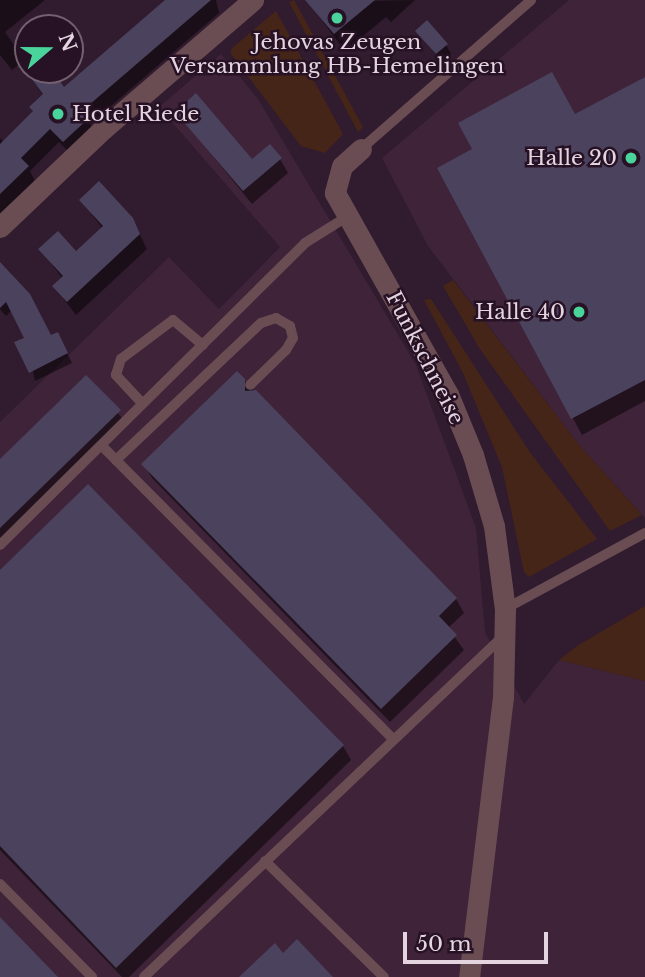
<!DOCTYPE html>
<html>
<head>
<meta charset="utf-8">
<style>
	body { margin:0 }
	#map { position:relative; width:645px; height:977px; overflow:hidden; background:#311b2e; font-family:"Libre Baskerville",serif }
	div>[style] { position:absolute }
	.built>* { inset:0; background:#3e2339 }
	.green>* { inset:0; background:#462519 }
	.shadow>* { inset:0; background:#0007 }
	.building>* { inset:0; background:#4b425e }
	.lane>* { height:10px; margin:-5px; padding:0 5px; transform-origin:5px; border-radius:5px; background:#6a4d52 }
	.street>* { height:21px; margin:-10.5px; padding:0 10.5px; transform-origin:10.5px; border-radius:10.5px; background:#6a4d52 }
	.dots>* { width:19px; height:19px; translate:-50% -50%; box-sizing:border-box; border:4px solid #271124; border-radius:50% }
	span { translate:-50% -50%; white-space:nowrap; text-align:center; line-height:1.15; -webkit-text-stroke:5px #271124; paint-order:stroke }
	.poi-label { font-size:21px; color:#e3d4e0 }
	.left { translate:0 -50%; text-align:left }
	.right { translate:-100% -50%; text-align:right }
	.street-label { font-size:21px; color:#e3d4e0 }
	.north { position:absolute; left:14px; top:14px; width:70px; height:70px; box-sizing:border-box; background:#271124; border:2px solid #725f6f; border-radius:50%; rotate:70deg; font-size:19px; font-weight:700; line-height:28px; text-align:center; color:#e3d4e0 }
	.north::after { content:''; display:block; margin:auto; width:24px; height:32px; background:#4ad49c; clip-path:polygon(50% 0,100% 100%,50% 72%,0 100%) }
	.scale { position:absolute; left:403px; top:932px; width:145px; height:32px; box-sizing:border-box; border:4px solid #e3d4e0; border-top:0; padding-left:9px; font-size:21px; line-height:24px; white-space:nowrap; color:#e3d4e0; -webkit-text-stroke:5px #271124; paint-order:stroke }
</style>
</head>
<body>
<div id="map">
	<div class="built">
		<div style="clip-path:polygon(569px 0,645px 0,645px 518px,580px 446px,428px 246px,382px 158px)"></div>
		<div style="clip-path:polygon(221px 54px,258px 99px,416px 365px,476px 528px,485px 632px,524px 704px,559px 660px,645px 681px,645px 977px,0 977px,0 422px,169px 257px,219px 309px,280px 247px,159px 107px)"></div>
	</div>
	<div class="green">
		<div style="clip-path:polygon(294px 0,363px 127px,358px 132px,289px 2px)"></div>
		<div style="clip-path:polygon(276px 11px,343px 134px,325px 153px,301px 146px,231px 54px,231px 49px)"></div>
		<div style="clip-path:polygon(453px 280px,580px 446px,642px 515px,610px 531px,480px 349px,443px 286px)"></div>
		<div style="clip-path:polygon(431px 299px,529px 451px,597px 539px,529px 577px,524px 572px,502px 467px,463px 373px,424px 300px)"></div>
		<div style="clip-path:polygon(645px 606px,645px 681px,559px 660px,577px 646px)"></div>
	</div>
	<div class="shadow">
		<div style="clip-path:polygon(0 0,45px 0,5px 32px,20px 54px,28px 48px,28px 70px,50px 70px,64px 89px,168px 0,216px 0,219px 13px,90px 124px,95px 132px,72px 155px,59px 142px,30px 171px,35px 181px,0 215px,0 138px,4px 143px,34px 113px,44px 96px,20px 63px,12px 70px,0 55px)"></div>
		<div style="clip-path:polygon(415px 0,391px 22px,386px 17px,345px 51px,308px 2px)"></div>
		<div style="clip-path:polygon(417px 31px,446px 45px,451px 54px,442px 62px)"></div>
		<div style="clip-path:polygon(645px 77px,645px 401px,582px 435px,439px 169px,575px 116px)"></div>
		<div style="clip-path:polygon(177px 112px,252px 161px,280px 159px,288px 173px,252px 204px)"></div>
		<div style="clip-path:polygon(81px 200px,132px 219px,147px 249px,76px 315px,54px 286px,63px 279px,41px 250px,76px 254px,103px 229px)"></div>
		<div style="clip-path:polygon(0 270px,51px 338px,62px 343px,72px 363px,35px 381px,26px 338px,12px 310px,6px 316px,0 309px)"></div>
		<div style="clip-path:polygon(86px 377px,128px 425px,0 550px,0 462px)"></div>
		<div style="clip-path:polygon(244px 380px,456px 599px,464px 613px,448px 628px,464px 650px,390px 722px,152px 478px,144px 464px)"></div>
		<div style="clip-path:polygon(0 573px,343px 746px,351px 760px,129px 977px,122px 977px,0 850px)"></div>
	</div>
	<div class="building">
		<div style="clip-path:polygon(165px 0,211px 0,82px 111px,89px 118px,63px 142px,50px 129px,21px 158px,29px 166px,0 194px,0 144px,33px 111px,29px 107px,43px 94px,25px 70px,52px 70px,64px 87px)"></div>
		<div style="clip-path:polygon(305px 0,375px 0,334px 34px)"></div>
		<div style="clip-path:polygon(427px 20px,448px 44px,436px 54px,415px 31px)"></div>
		<div style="clip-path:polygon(552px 72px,575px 114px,645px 77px,645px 380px,571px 419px,437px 168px,472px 149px,458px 123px)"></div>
		<div style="clip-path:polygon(196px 93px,252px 159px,270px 144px,282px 158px,243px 191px,175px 112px)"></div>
		<div style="clip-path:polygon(99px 181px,133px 218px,140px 234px,67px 302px,52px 286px,63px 276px,38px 249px,58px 231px,76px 251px,103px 226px,79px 200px)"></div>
		<div style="clip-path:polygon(0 262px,30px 294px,51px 335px,58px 332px,68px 353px,29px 373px,14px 342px,24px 338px,6px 302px,0 308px)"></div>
		<div style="clip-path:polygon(237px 371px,245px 379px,245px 391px,256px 390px,457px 598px,439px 616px,457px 635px,381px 709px,141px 464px)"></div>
		<div style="clip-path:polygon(86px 375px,121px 410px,0 528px,0 459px)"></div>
		<div style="clip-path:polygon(88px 484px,344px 745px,116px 968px,0 846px,0 570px)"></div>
		<div style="clip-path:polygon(0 917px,58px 977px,0 977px)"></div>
		<div style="clip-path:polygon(297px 939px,333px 977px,239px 977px,275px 943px,283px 953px)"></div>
	</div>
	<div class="lane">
		<div style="left:361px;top:149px;width:226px;rotate:-41.2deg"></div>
		<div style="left:141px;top:402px;width:37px;rotate:-133deg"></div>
		<div style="left:116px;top:375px;width:17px;rotate:-73deg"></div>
		<div style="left:121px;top:359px;width:65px;rotate:-36.9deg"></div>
		<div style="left:173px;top:320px;width:39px;rotate:40deg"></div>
		<div style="left:102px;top:446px;width:412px;rotate:45.2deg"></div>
		<div style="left:116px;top:460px;width:199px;rotate:-43.4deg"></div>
		<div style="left:261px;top:323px;width:16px;rotate:-18deg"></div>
		<div style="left:276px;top:318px;width:16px;rotate:30deg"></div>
		<div style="left:290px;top:326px;width:12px;rotate:76deg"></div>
		<div style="left:293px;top:338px;width:14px;rotate:120deg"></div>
		<div style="left:286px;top:350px;width:50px;rotate:135.8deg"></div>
		<div style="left:0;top:545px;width:429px;rotate:-44.7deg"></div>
		<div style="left:305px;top:243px;width:51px;rotate:-32.1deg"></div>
		<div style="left:505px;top:609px;width:159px;rotate:-28.5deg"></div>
		<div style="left:265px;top:861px;width:166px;rotate:44.3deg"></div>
		<div style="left:0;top:884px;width:131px;rotate:45.3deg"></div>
		<div style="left:144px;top:977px;width:497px;rotate:-43.5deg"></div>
	</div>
	<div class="street">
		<div style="left:361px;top:149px;width:25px;rotate:138deg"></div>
		<div style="left:342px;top:166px;width:28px;rotate:105deg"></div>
		<div style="left:335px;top:193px;width:231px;rotate:60.7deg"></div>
		<div style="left:448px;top:394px;width:66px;rotate:67.7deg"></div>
		<div style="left:473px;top:455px;width:74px;rotate:73.5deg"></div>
		<div style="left:494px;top:526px;width:84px;rotate:82.5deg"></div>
		<div style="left:505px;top:609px;width:88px;rotate:91.3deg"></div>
		<div style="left:503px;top:697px;width:282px;rotate:96.9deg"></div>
		<div style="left:0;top:227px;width:142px;rotate:-43.6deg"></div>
		<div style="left:103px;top:129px;width:198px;rotate:-40.7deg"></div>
	</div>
	<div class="dots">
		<div style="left:337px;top:18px;background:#4ad49c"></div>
		<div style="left:58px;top:114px;background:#4ad49c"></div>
		<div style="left:631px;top:158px;background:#4ad49c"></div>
		<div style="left:579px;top:312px;background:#4ad49c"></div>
	</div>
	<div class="poi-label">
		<span style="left:337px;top:54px">Jehovas Zeugen<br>Versammlung HB-Hemelingen</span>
		<span class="left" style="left:72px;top:114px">Hotel Riede</span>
		<span class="right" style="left:617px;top:158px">Halle 20</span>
		<span class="right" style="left:565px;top:312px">Halle 40</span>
	</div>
	<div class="street-label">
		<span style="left:425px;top:358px;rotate:63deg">Funkschneise</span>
	</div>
	<div class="north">N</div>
	<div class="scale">50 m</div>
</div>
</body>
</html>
